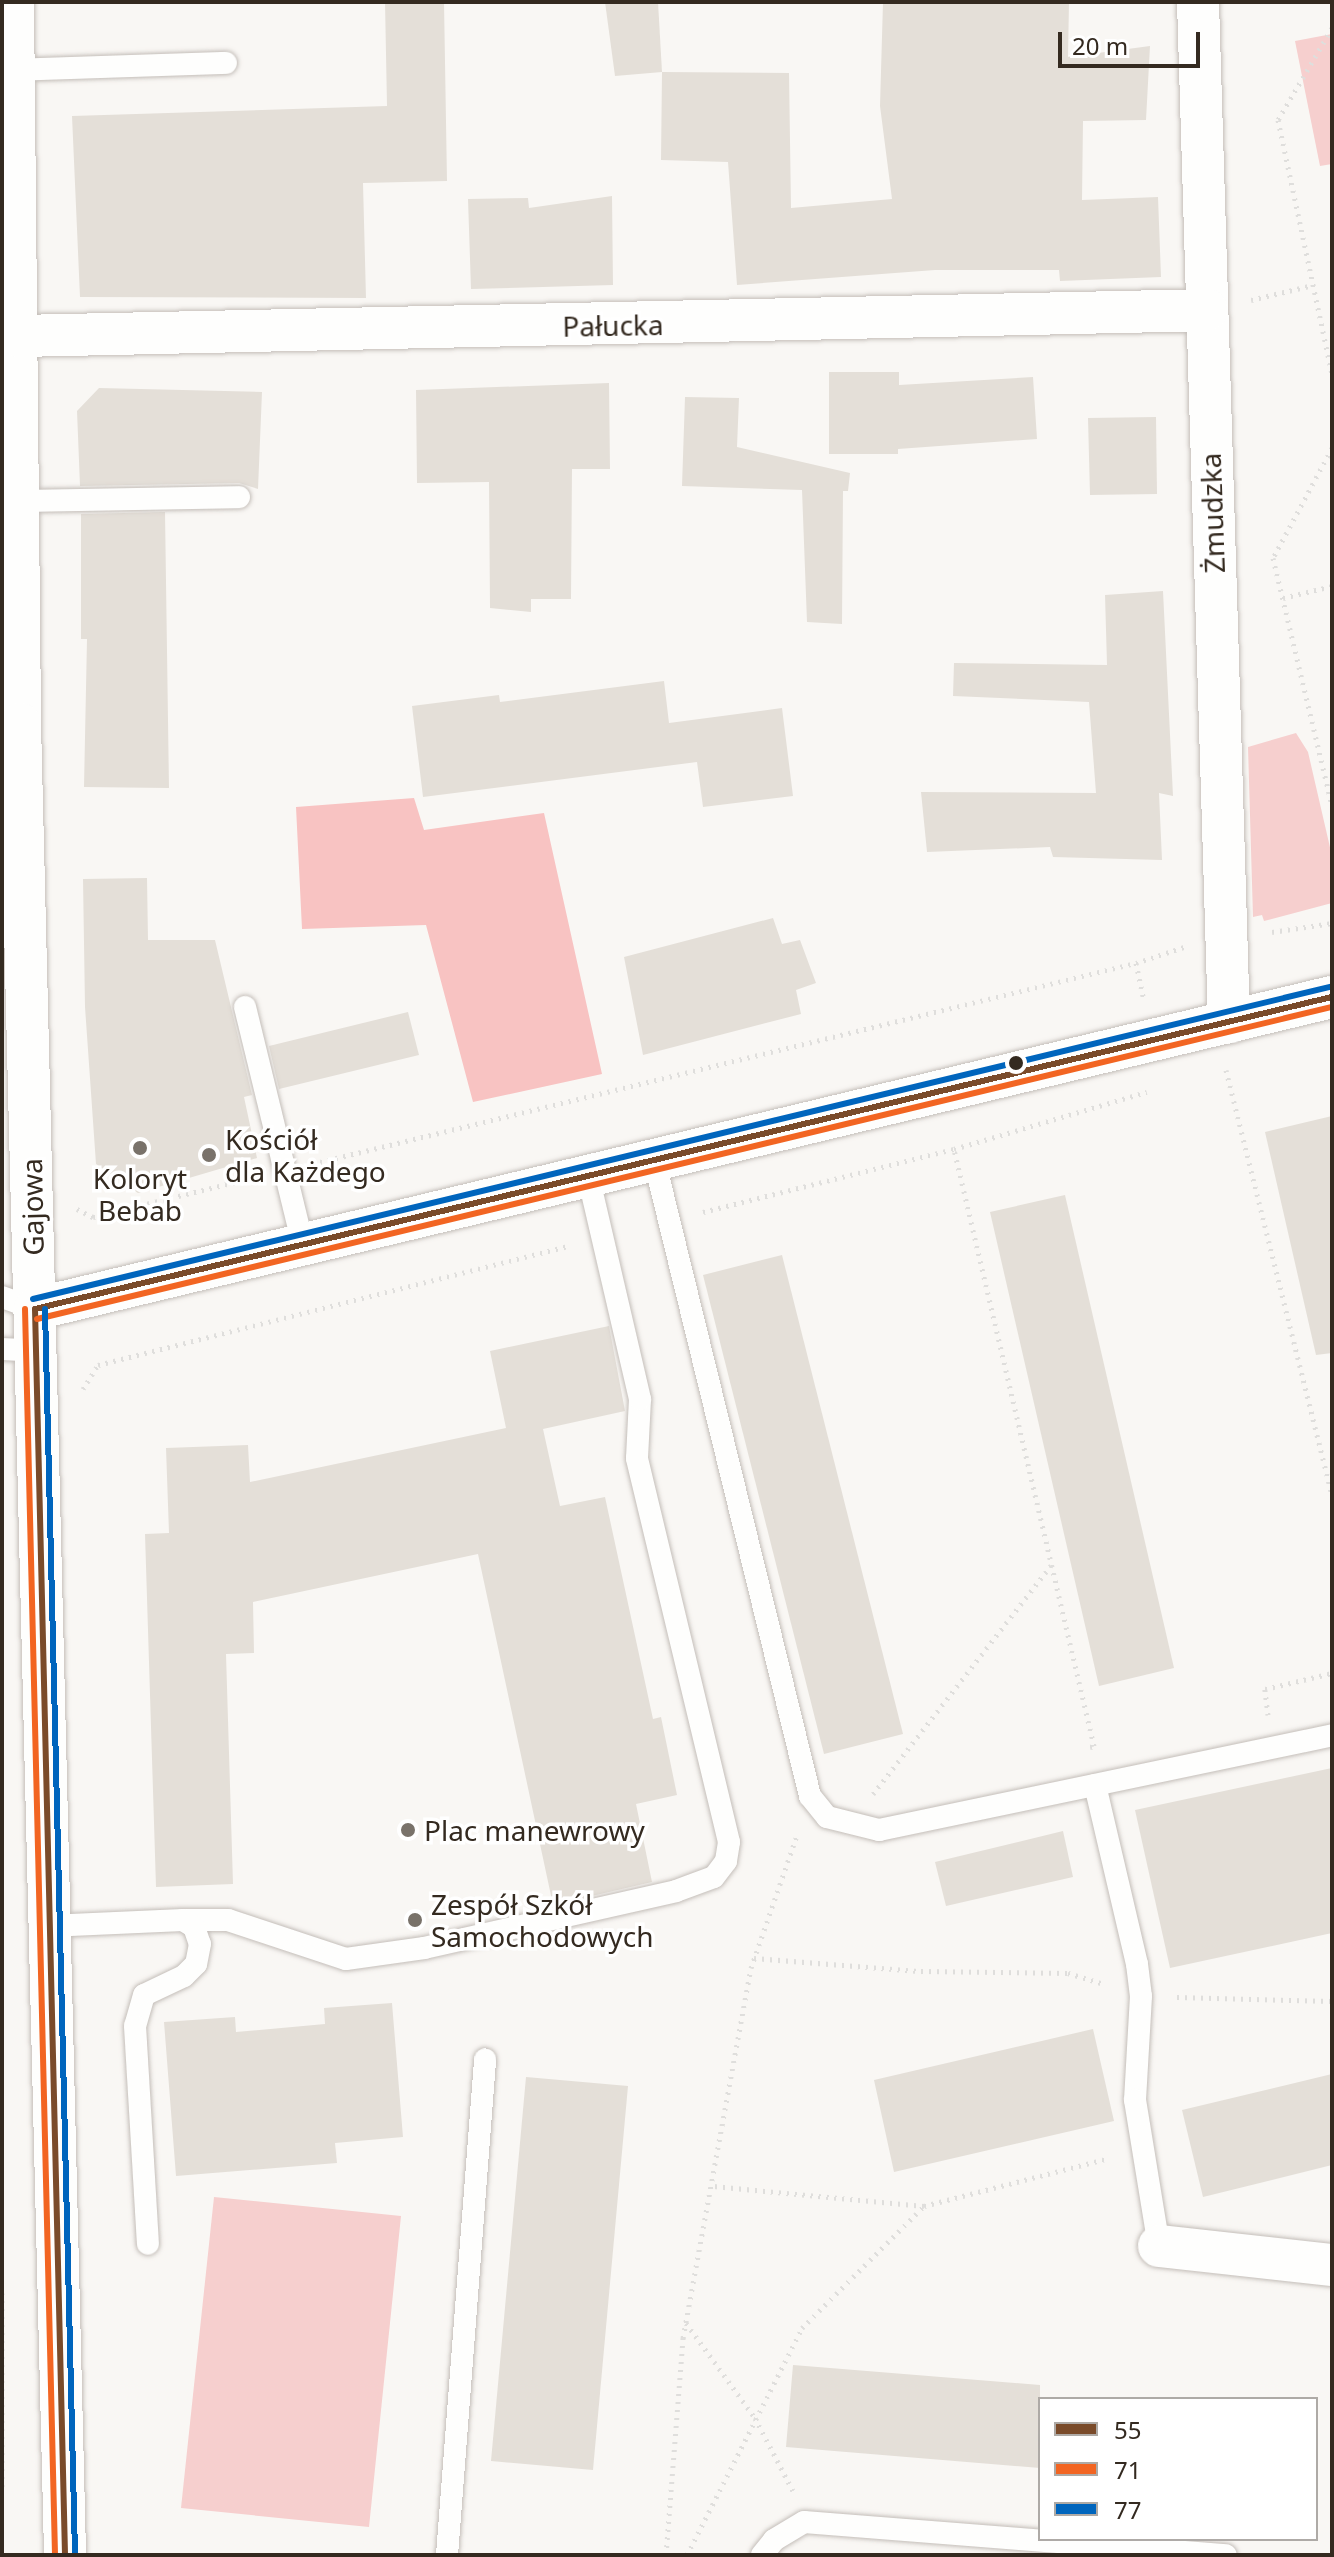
<!DOCTYPE html>
<html>
<head>
<meta charset="utf-8">
<style>
	body { margin:0 }
	#map { position:relative; width:1334px; height:2557px; overflow:hidden; background:#f9f7f4; font-family:"Noto Sans",sans-serif }
	div>[style] { position:absolute }
	.green>* { inset:0; background:#f6cfce }
	.forest>* { inset:0; background:#f8c3c2 }
	.building>* { inset:0; background:#e4dfd8 }
	.path>* { height:5px; margin-top:-2.5px; transform-origin:0; background:repeating-linear-gradient(90deg,#dfdedc 0 2px,transparent 0 8px) }
	.roads { filter:drop-shadow(0 0 2px #c4beb9) drop-shadow(0 0 2px #c4beb9) }
	.service>* { height:22px; margin:-11px; padding:0 11px; transform-origin:11px; border-radius:11px; background:#fefefd }
	.minor>* { height:42px; margin:-21px; padding:0 21px; transform-origin:21px; border-radius:21px; background:#fefefd }
	.bus-1>* { height:6px; margin:-3px; padding:0 3px; transform-origin:3px; border-radius:3px; background:#7a4b2a }
	.bus-2>* { height:6px; margin:-3px; padding:0 3px; transform-origin:3px; border-radius:3px; background:#f26522 }
	.bus-3>* { height:6px; margin:-3px; padding:0 3px; transform-origin:3px; border-radius:3px; background:#0065bd }
	.dots>* { width:22px; height:22px; translate:-50% -50%; box-sizing:border-box; border:4px solid #fff; border-radius:50% }
	span { translate:-50% -50%; white-space:nowrap; text-align:center; line-height:1.15; -webkit-text-stroke:7px #fff; paint-order:stroke }
	.street-label { font-size:28px; color:#342a20 }
	.poi-label { font-size:28px; color:#342a20 }
	.left { translate:0 -50%; text-align:left }
	.frame { position:absolute; inset:0; border:4px solid #342a20; pointer-events:none }
	.legend { position:absolute; left:1038px; top:2397px; width:280px; height:144px; box-sizing:border-box; background:#fff; border:2px solid #aeaaa6; margin:0; padding:10px 14px; list-style:none; font-size:24px; color:#342a20 }
	.legend li { display:flex; align-items:center; gap:16px; height:40px }
	.legend b { width:40px; border:2px solid #aeaaa6 }
	.scale { position:absolute; left:1058px; top:32px; width:142px; height:36px; box-sizing:border-box; border:4px solid #342a20; border-top:0; padding-left:10px; font-size:24px; line-height:28px; white-space:nowrap; color:#342a20; -webkit-text-stroke:6px #fff; paint-order:stroke }
</style>
</head>
<body>
<div id="map">
	<div class="green">
		<div style="clip-path:polygon(1332px 34px,1332px 164px,1320px 166px,1295px 41px)"></div>
		<div style="clip-path:polygon(1296px 733px,1308px 752px,1332px 856px,1332px 903px,1264px 921px,1262px 915px,1253px 917px,1248px 747px)"></div>
		<div style="clip-path:polygon(214px 2197px,401px 2216px,369px 2527px,181px 2508px)"></div>
	</div>
	<div class="forest">
		<div style="clip-path:polygon(414px 798px,424px 830px,544px 813px,602px 1074px,473px 1102px,426px 925px,302px 929px,296px 807px)"></div>
	</div>
	<div class="building">
		<div style="clip-path:polygon(385px 2px,444px 2px,447px 181px,363px 183px,366px 298px,80px 297px,72px 116px,387px 106px)"></div>
		<div style="clip-path:polygon(605px 2px,658px 2px,662px 72px,615px 76px)"></div>
		<div style="clip-path:polygon(883px 2px,1069px 2px,1068px 57px,1150px 46px,1146px 120px,1083px 121px,1082px 200px,1158px 197px,1161px 277px,1060px 281px,1059px 270px,935px 270px,737px 285px,728px 162px,661px 160px,662px 72px,789px 73px,791px 208px,892px 199px,880px 106px)"></div>
		<div style="clip-path:polygon(612px 196px,613px 285px,471px 289px,468px 199px,528px 198px,529px 208px)"></div>
		<div style="clip-path:polygon(829px 372px,899px 372px,899px 385px,1033px 377px,1037px 439px,898px 449px,898px 454px,829px 454px)"></div>
		<div style="clip-path:polygon(609px 383px,610px 469px,572px 469px,571px 599px,531px 599px,531px 612px,490px 608px,489px 482px,417px 483px,416px 390px)"></div>
		<div style="clip-path:polygon(99px 388px,262px 392px,258px 489px,239px 483px,80px 486px,77px 411px)"></div>
		<div style="clip-path:polygon(685px 397px,739px 398px,737px 447px,850px 473px,848px 491px,843px 491px,842px 624px,807px 622px,802px 490px,682px 486px)"></div>
		<div style="clip-path:polygon(1156px 417px,1157px 494px,1090px 495px,1088px 418px)"></div>
		<div style="clip-path:polygon(165px 512px,169px 788px,84px 787px,87px 639px,81px 639px,81px 514px)"></div>
		<div style="clip-path:polygon(1163px 591px,1173px 796px,1159px 793px,1162px 860px,1053px 857px,1050px 847px,927px 852px,921px 792px,1096px 793px,1089px 702px,953px 696px,954px 663px,1107px 665px,1105px 595px)"></div>
		<div style="clip-path:polygon(664px 681px,669px 723px,782px 708px,793px 796px,703px 807px,697px 762px,423px 797px,412px 706px,499px 695px,500px 702px)"></div>
		<div style="clip-path:polygon(147px 878px,148px 940px,215px 940px,252px 1095px,244px 1097px,257px 1158px,138px 1193px,96px 1164px,85px 1007px,83px 879px)"></div>
		<div style="clip-path:polygon(773px 918px,782px 944px,800px 940px,816px 983px,796px 990px,801px 1014px,643px 1055px,624px 957px)"></div>
		<div style="clip-path:polygon(408px 1012px,419px 1055px,279px 1089px,269px 1046px)"></div>
		<div style="clip-path:polygon(1332px 1116px,1332px 1353px,1316px 1355px,1265px 1132px)"></div>
		<div style="clip-path:polygon(1065px 1195px,1174px 1668px,1099px 1686px,990px 1212px)"></div>
		<div style="clip-path:polygon(782px 1255px,903px 1734px,824px 1754px,703px 1275px)"></div>
		<div style="clip-path:polygon(609px 1326px,625px 1411px,543px 1429px,560px 1506px,605px 1497px,653px 1719px,661px 1717px,677px 1795px,636px 1804px,652px 1882px,553px 1905px,478px 1554px,253px 1602px,254px 1653px,226px 1654px,233px 1884px,156px 1887px,145px 1534px,169px 1533px,166px 1448px,248px 1445px,250px 1482px,506px 1428px,490px 1351px)"></div>
		<div style="clip-path:polygon(1332px 1768px,1332px 1933px,1170px 1968px,1135px 1810px)"></div>
		<div style="clip-path:polygon(1063px 1831px,1073px 1877px,946px 1906px,935px 1862px)"></div>
		<div style="clip-path:polygon(392px 2003px,403px 2137px,335px 2143px,337px 2163px,176px 2176px,164px 2022px,235px 2017px,236px 2032px,325px 2024px,324px 2008px)"></div>
		<div style="clip-path:polygon(1093px 2029px,1114px 2121px,894px 2172px,874px 2080px)"></div>
		<div style="clip-path:polygon(1332px 2074px,1332px 2165px,1203px 2197px,1182px 2110px)"></div>
		<div style="clip-path:polygon(526px 2077px,628px 2086px,593px 2470px,491px 2461px)"></div>
		<div style="clip-path:polygon(793px 2365px,1040px 2385px,1040px 2468px,786px 2447px)"></div>
	</div>
	<div class="path">
		<div style="left:1332px;top:28px;width:107px;rotate:120.4deg"></div>
		<div style="left:1278px;top:120px;width:261px;rotate:78deg"></div>
		<div style="left:1251px;top:300px;width:64px;rotate:-13.6deg"></div>
		<div style="left:1332px;top:448px;width:125px;rotate:118.2deg"></div>
		<div style="left:1273px;top:558px;width:254px;rotate:76.6deg"></div>
		<div style="left:1283px;top:598px;width:50px;rotate:-13.8deg"></div>
		<div style="left:1272px;top:932px;width:61px;rotate:-8.5deg"></div>
		<div style="left:1136px;top:963px;width:35px;rotate:78deg"></div>
		<div style="left:1226px;top:1070px;width:438px;rotate:76deg"></div>
		<div style="left:320px;top:1162px;width:840px;rotate:-13.71deg"></div>
		<div style="left:1136px;top:963px;width:51px;rotate:-18.4deg"></div>
		<div style="left:77px;top:1209px;width:18px;rotate:27deg"></div>
		<div style="left:93px;top:1217px;width:164px;rotate:-13.8deg"></div>
		<div style="left:703px;top:1212px;width:259px;rotate:-14.1deg"></div>
		<div style="left:83px;top:1389px;width:28px;rotate:-58deg"></div>
		<div style="left:98px;top:1365px;width:486px;rotate:-14.2deg"></div>
		<div style="left:1268px;top:1715px;width:26px;rotate:-97deg"></div>
		<div style="left:1265px;top:1689px;width:69px;rotate:-13.4deg"></div>
		<div style="left:1090px;top:1747px;width:4px;rotate:-14deg"></div>
		<div style="left:1094px;top:1746px;width:613px;rotate:-103.2deg"></div>
		<div style="left:954px;top:1149px;width:201px;rotate:-16.5deg"></div>
		<div style="left:873px;top:1794px;width:290px;rotate:-52.1deg"></div>
		<div style="left:754px;top:1958px;width:168px;rotate:4.5deg"></div>
		<div style="left:921px;top:1971px;width:147px;rotate:0.8deg"></div>
		<div style="left:1068px;top:1973px;width:39px;rotate:17deg"></div>
		<div style="left:1177px;top:1997px;width:155px;rotate:1.5deg"></div>
		<div style="left:924px;top:2206px;width:191px;rotate:-14.5deg"></div>
		<div style="left:2px;top:2293px;width:197px;rotate:90deg"></div>
		<div style="left:686px;top:2323px;width:117px;rotate:54deg"></div>
		<div style="left:755px;top:2418px;width:82px;rotate:62.5deg"></div>
		<div style="left:666px;top:2555px;width:218px;rotate:-85.5deg"></div>
		<div style="left:683px;top:2338px;width:376px;rotate:-79.6deg"></div>
		<div style="left:751px;top:1968px;width:141px;rotate:-70.9deg"></div>
		<div style="left:687px;top:2555px;width:254px;rotate:-63.1deg"></div>
		<div style="left:802px;top:2328px;width:173px;rotate:-45deg"></div>
		<div style="left:924px;top:2206px;width:214px;rotate:-174.6deg"></div>
	</div>
	<div class="roads">
		<div class="service">
			<div style="left:14px;top:70px;width:212px;rotate:-1.9deg"></div>
			<div style="left:19px;top:501px;width:220px;rotate:-1deg"></div>
			<div style="left:245px;top:1007px;width:240px;rotate:76.3deg"></div>
			<div style="left:654px;top:1159px;width:656px;rotate:76.24deg"></div>
			<div style="left:810px;top:1796px;width:27px;rotate:51deg"></div>
			<div style="left:827px;top:1817px;width:54px;rotate:14deg"></div>
			<div style="left:879px;top:1830px;width:463px;rotate:-11.8deg"></div>
			<div style="left:2px;top:1297px;width:35px;rotate:20deg"></div>
			<div style="left:2px;top:1349px;width:34px;rotate:3deg"></div>
			<div style="left:1095px;top:1785px;width:184px;rotate:76.8deg"></div>
			<div style="left:1137px;top:1964px;width:32px;rotate:83deg"></div>
			<div style="left:1141px;top:1996px;width:104px;rotate:93.3deg"></div>
			<div style="left:1135px;top:2100px;width:148px;rotate:80.7deg"></div>
			<div style="left:183px;top:1920px;width:45px"></div>
			<div style="left:228px;top:1920px;width:124px;rotate:18.3deg"></div>
			<div style="left:346px;top:1959px;width:79px;rotate:-8deg"></div>
			<div style="left:424px;top:1948px;width:258px;rotate:-12.7deg"></div>
			<div style="left:676px;top:1891px;width:40px;rotate:-20.2deg"></div>
			<div style="left:714px;top:1877px;width:20px;rotate:-53deg"></div>
			<div style="left:726px;top:1861px;width:19px;rotate:-81deg"></div>
			<div style="left:729px;top:1842px;width:395px;rotate:-103.5deg"></div>
			<div style="left:637px;top:1458px;width:59px;rotate:-87.1deg"></div>
			<div style="left:640px;top:1399px;width:233px;rotate:-103.1deg"></div>
			<div style="left:48px;top:1926px;width:135px;rotate:-2.5deg"></div>
			<div style="left:183px;top:1920px;width:13px;rotate:32deg"></div>
			<div style="left:194px;top:1927px;width:18px;rotate:71deg"></div>
			<div style="left:200px;top:1944px;width:20px;rotate:101deg"></div>
			<div style="left:196px;top:1964px;width:17px;rotate:135deg"></div>
			<div style="left:184px;top:1976px;width:44px;rotate:154.6deg"></div>
			<div style="left:144px;top:1995px;width:32px;rotate:106deg"></div>
			<div style="left:135px;top:2026px;width:218px;rotate:86.6deg"></div>
			<div style="left:447px;top:2555px;width:497px;rotate:-85.6deg"></div>
			<div style="left:762px;top:2555px;width:19px;rotate:-51deg"></div>
			<div style="left:774px;top:2540px;width:35px;rotate:-31deg"></div>
			<div style="left:804px;top:2522px;width:423px;rotate:4.5deg"></div>
		</div>
		<div class="minor">
			<div style="left:13px;top:2px;width:722px;rotate:89.44deg"></div>
			<div style="left:20px;top:724px;width:1832px;rotate:88.59deg"></div>
			<div style="left:1198px;top:2px;width:1021px;rotate:88.26deg"></div>
			<div style="left:19px;top:336px;width:1188px;rotate:-1.25deg"></div>
			<div style="left:35px;top:1309px;width:1334px;rotate:-13.53deg"></div>
			<div style="left:1159px;top:2246px;width:174px;rotate:6.3deg"></div>
		</div>
	</div>
	<div class="bus-1">
		<div style="left:35px;top:1309px;width:1334px;rotate:-13.53deg"></div>
		<div style="left:35px;top:1309px;width:1246px;rotate:88.62deg"></div>
	</div>
	<div class="bus-2">
		<div style="left:25px;top:1309px;width:1246px;rotate:88.62deg"></div>
		<div style="left:37px;top:1319px;width:1332px;rotate:-13.55deg"></div>
	</div>
	<div class="bus-3">
		<div style="left:33px;top:1299px;width:1334px;rotate:-13.53deg"></div>
		<div style="left:45px;top:1309px;width:1246px;rotate:88.62deg"></div>
	</div>
	<div class="dots">
		<div style="left:1016px;top:1063px;background:#342a20"></div>
		<div style="left:140px;top:1148px;background:#79726a"></div>
		<div style="left:209px;top:1155px;background:#79726a"></div>
		<div style="left:408px;top:1830px;background:#79726a"></div>
		<div style="left:415px;top:1920px;background:#79726a"></div>
	</div>
	<div class="street-label">
		<span style="left:613px;top:325px;rotate:-1deg">Pałucka</span>
		<span style="left:1212px;top:513px;rotate:-92deg">Żmudzka</span>
		<span style="left:32px;top:1207px;rotate:-91deg">Gajowa</span>
	</div>
	<div class="poi-label">
		<span class="left" style="left:225px;top:1155px">Kościół<br>dla Każdego</span>
		<span style="left:140px;top:1194px">Koloryt<br>Bebab</span>
		<span class="left" style="left:424px;top:1830px">Plac manewrowy</span>
		<span class="left" style="left:431px;top:1920px">Zespół Szkół<br>Samochodowych</span>
	</div>
	<div class="frame"></div>
	<ul class="legend">
	<li><b style="height:10px;background:#7a4b2a"></b>55</li>
	<li><b style="height:10px;background:#f26522"></b>71</li>
	<li><b style="height:10px;background:#0065bd"></b>77</li>
	</ul>
	<div class="scale">20 m</div>
</div>
</body>
</html>
